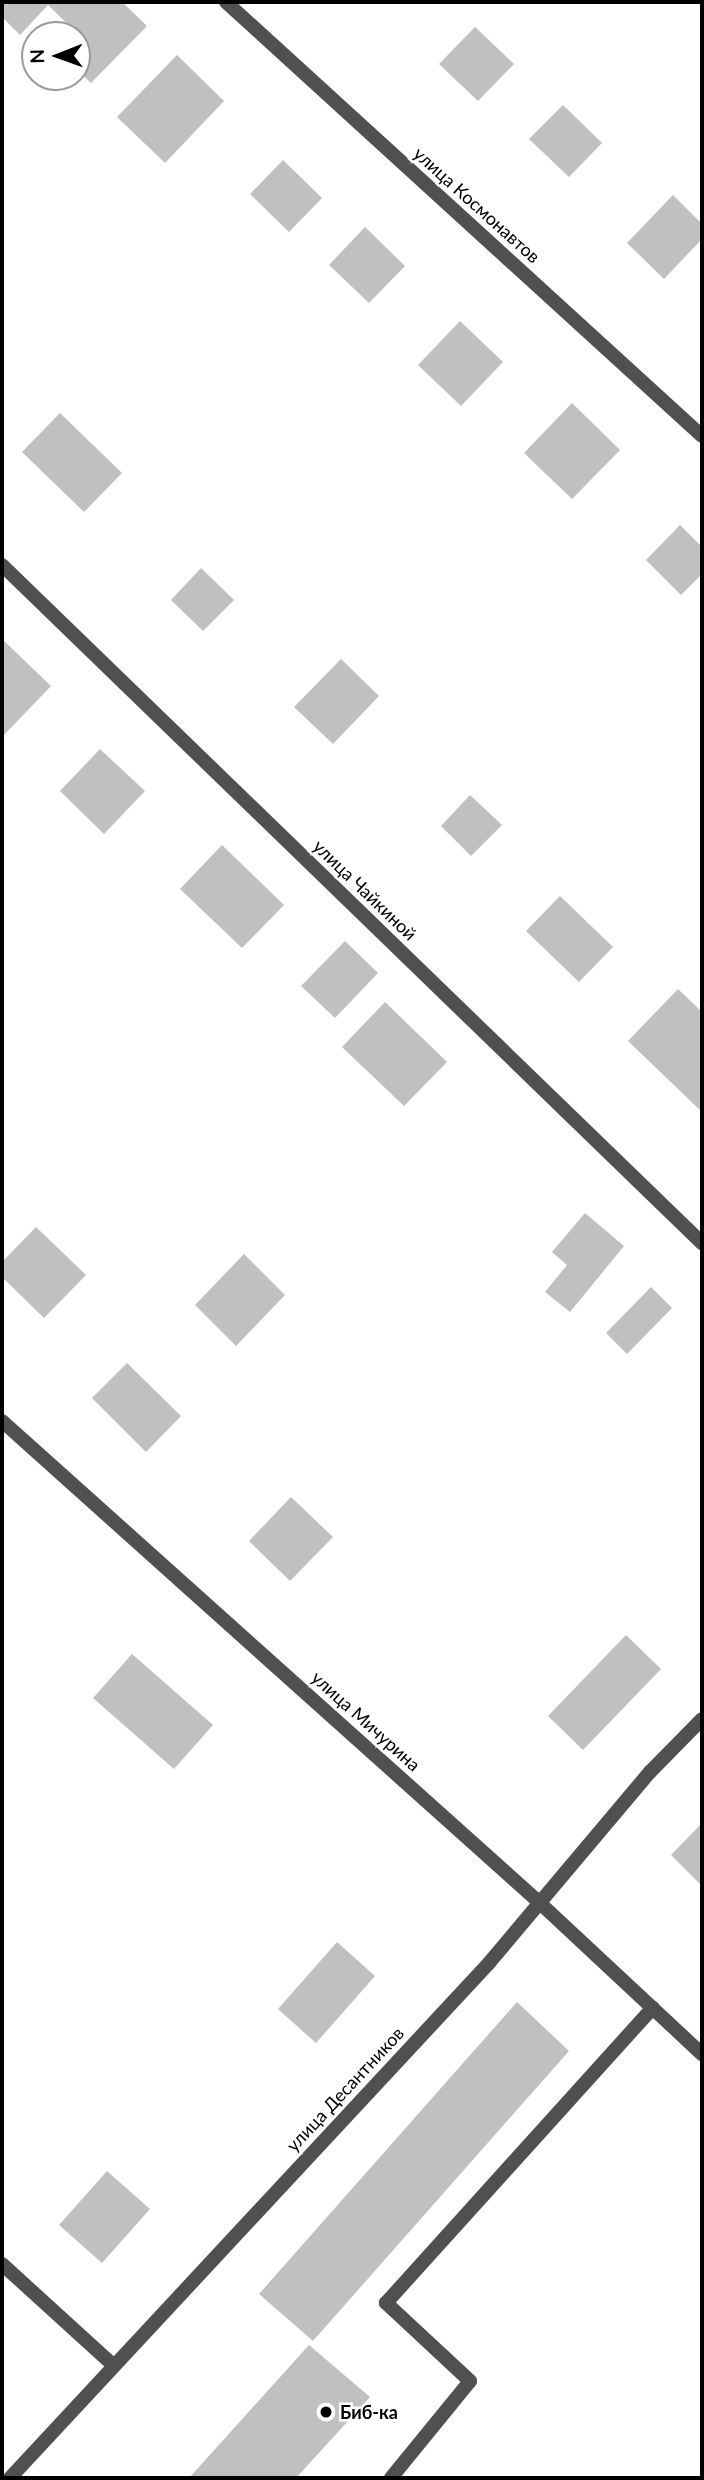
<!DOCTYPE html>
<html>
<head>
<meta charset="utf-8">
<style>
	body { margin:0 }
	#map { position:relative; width:704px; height:2480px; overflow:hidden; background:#fff; font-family:Lato,sans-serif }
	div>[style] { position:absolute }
	.building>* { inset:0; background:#c0c0c0 }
	.lane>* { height:14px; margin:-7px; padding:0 7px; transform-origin:7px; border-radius:7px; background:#505050 }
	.street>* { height:14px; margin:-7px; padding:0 7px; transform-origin:7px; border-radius:7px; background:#505050 }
	.dots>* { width:19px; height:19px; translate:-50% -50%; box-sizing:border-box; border:4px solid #fff; border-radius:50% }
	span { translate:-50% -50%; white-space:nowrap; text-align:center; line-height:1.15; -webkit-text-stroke:5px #fff; paint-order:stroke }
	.street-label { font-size:18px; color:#000 }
	.poi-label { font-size:18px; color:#000; font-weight:700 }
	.left { translate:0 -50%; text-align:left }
	.frame { position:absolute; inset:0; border:4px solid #000; pointer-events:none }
	.north { position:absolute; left:21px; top:21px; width:70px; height:70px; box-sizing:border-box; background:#fff; border:2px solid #999; border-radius:50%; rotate:269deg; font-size:19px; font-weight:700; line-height:28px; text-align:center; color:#000 }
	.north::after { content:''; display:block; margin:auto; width:24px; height:32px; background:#000; clip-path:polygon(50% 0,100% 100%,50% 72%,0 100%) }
</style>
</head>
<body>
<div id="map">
	<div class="building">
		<div style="clip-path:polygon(2px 2px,122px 2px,147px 26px,91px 83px,77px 70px,77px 58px,89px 45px,48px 5px,20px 35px,2px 17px)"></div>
		<div style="clip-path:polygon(475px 27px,514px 64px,478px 101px,439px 64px)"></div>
		<div style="clip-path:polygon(177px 55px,224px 101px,165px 163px,117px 117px)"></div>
		<div style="clip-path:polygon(563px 105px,602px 143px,569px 177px,529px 139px)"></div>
		<div style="clip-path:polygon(283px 160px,322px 198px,289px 232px,250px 194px)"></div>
		<div style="clip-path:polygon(673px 195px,702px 224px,702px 239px,664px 279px,627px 243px)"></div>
		<div style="clip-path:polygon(365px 227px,405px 266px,369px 303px,329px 265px)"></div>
		<div style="clip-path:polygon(460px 321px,503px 362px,461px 406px,418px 365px)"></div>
		<div style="clip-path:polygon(572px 403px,620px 450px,572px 499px,524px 453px)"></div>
		<div style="clip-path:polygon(60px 413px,122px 473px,84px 512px,22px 452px)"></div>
		<div style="clip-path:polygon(680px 525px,702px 547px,702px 574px,681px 595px,646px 560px)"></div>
		<div style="clip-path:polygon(201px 568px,234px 600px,203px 631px,171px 600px)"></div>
		<div style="clip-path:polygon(2px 639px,51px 686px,2px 737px)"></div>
		<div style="clip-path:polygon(341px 659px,379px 696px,333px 744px,294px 707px)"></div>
		<div style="clip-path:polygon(100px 749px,145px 791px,104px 834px,60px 791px)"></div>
		<div style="clip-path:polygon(470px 795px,502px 825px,471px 856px,441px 826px)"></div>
		<div style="clip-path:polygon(222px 845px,284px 905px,242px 948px,180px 889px)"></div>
		<div style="clip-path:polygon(560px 896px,613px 947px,579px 982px,526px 931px)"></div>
		<div style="clip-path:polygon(345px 941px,378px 973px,335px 1018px,301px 986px)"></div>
		<div style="clip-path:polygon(678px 989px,702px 1012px,702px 1112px,628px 1041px)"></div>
		<div style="clip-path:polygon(385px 1002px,447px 1062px,404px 1106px,342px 1047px)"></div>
		<div style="clip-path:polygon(585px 1213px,624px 1246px,570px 1312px,545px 1292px,567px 1265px,552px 1252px)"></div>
		<div style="clip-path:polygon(36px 1227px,86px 1275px,44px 1318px,2px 1277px,2px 1262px)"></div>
		<div style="clip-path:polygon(244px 1254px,285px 1295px,236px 1346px,195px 1305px)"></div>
		<div style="clip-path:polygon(651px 1287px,672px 1308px,627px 1354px,606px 1333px)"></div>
		<div style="clip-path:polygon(127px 1363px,181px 1416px,146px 1452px,92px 1398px)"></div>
		<div style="clip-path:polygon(291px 1497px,333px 1537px,290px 1581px,249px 1541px)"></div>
		<div style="clip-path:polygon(626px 1635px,661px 1669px,583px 1750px,548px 1716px)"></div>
		<div style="clip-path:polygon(132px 1654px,213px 1725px,174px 1769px,93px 1698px)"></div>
		<div style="clip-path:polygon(702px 1823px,702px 1886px,671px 1855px)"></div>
		<div style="clip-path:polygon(337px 1942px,375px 1976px,316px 2043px,278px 2009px)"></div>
		<div style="clip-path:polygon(517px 2002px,569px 2051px,313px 2341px,259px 2294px)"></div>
		<div style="clip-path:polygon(107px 2171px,150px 2209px,102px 2263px,59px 2225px)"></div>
		<div style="clip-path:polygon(309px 2345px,370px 2397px,296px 2478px,189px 2478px)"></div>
	</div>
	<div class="lane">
		<div style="left:2px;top:2264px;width:151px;rotate:42.3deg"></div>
		<div style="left:391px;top:2478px;width:125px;rotate:-50.8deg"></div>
		<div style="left:470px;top:2381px;width:115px;rotate:-137.1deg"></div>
		<div style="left:386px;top:2303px;width:398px;rotate:-47.9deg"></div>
	</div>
	<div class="street">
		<div style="left:226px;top:2px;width:644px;rotate:42.36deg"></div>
		<div style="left:2px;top:565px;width:975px;rotate:44.09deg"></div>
		<div style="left:2px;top:1421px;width:724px;rotate:41.86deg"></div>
		<div style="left:541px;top:1904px;width:220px;rotate:43deg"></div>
		<div style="left:10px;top:2478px;width:703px;rotate:-47.07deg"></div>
		<div style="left:489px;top:1963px;width:250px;rotate:-49.9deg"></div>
		<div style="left:650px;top:1772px;width:74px;rotate:-45.5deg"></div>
	</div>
	<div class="dots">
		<div style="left:326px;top:2412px;background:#000"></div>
	</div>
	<div class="street-label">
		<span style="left:477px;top:205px;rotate:42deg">улица Космонавтов</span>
		<span style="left:365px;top:890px;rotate:44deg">улица Чайкиной</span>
		<span style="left:366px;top:1721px;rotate:42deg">улица Мичурина</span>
		<span style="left:345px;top:2089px;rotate:-47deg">улица Десантников</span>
	</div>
	<div class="poi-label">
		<span class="left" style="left:340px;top:2412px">Биб-ка</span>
	</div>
	<div class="frame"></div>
	<div class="north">N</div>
</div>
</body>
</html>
